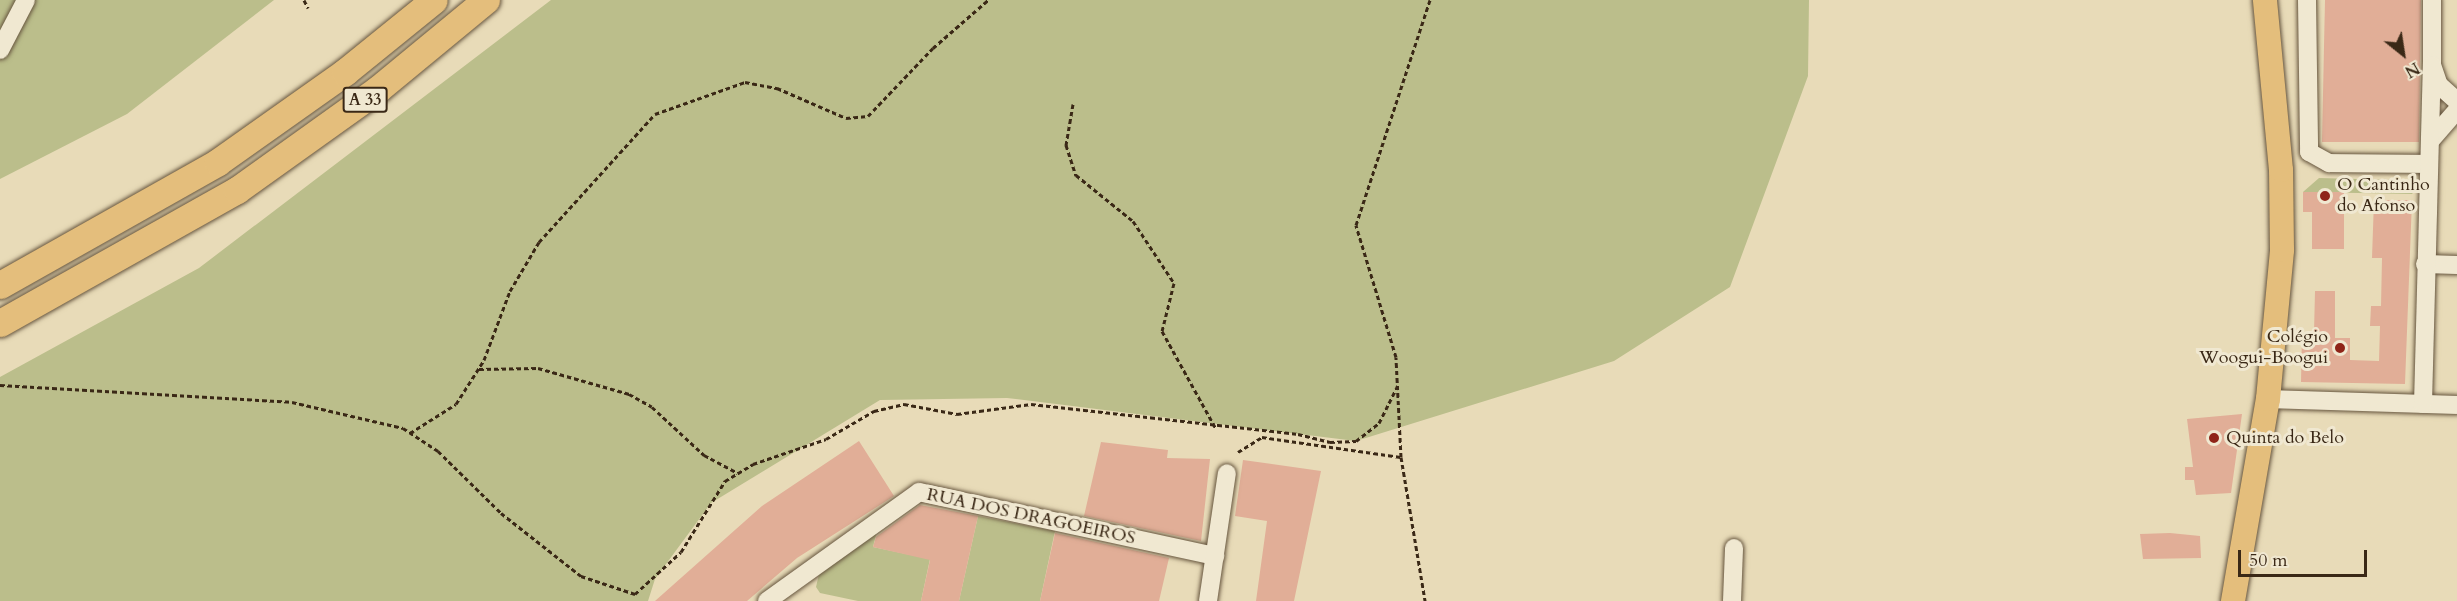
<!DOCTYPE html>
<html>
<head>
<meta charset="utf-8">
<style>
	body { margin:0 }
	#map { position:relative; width:2457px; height:601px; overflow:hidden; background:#e8dbb8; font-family:Cardo,serif }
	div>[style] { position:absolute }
	.green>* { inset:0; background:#bbbe8b }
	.building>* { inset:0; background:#e1ae97 }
	.path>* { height:3px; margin-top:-1.5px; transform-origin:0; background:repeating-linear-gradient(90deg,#3a2816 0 4.5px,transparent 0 7.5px) }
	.roads { filter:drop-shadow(0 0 2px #66553e) drop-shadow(0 0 2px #66553e) }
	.minor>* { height:18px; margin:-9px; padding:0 9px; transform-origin:9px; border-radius:9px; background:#f0e8d1 }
	.major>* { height:24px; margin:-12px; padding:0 12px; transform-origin:12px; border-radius:12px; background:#e4be7c }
	.highway>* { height:27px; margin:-13.5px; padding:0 13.5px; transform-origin:13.5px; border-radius:13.5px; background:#e4be7c }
	.dots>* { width:16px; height:16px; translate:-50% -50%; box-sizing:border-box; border:3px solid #f0e8d1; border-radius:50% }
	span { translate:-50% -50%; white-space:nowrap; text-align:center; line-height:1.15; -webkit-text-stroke:6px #f0e8d1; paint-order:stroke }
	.shield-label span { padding:2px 4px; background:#f0e8d1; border:2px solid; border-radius:4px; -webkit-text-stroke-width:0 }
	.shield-label { font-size:16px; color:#3a2816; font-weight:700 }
	.poi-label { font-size:18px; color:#3a2816 }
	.left { translate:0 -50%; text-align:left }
	.right { translate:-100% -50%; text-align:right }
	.street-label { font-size:18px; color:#3a2816 }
	.north { position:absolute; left:2373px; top:24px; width:60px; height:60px; -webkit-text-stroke:4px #f0e8d1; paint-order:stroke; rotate:150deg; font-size:16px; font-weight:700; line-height:24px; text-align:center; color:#3a2816 }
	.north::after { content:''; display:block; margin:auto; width:21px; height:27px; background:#3a2816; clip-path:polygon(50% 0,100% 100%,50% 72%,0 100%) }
	.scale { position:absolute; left:2238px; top:550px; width:129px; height:27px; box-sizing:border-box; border:3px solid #3a2816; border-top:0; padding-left:8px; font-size:18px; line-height:21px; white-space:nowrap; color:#3a2816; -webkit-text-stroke:4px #f0e8d1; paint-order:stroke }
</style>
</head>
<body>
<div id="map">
	<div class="green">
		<div style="clip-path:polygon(0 0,274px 0,127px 114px,0 179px)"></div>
		<div style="clip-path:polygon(551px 0,1809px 0,1808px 76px,1730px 287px,1614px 361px,1356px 441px,1007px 398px,880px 400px,711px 503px,655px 579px,648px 601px,0 601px,0 377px,199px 268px)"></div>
		<div style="clip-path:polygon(2319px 178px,2397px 180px,2413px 194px,2303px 192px)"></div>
		<div style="clip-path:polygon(978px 516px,1055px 531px,1040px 601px,959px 601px)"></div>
		<div style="clip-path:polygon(877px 531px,873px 547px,930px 559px,921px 601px,858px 601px,820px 593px,816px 587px,820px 570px)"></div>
	</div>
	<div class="building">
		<div style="clip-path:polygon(2325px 0,2421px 0,2419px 142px,2322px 142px)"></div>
		<div style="clip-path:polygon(2303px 192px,2344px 192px,2344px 249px,2312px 249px,2312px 212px,2303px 212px)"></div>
		<div style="clip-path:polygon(2374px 200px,2412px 200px,2405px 384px,2301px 382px,2302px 332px,2314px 332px,2315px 291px,2335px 291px,2335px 338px,2350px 338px,2350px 360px,2379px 361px,2380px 326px,2370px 326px,2371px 306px,2381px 306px,2382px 258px,2372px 258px)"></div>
		<div style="clip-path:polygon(2242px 414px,2231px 493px,2196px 495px,2194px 480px,2185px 480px,2185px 467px,2193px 467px,2187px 419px)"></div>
		<div style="clip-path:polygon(859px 441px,894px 496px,797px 558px,747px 601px,655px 601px,762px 506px)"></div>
		<div style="clip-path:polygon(1101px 442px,1168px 450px,1167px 458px,1210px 459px,1201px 541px,1084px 516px)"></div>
		<div style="clip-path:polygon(1243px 460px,1321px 471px,1294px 601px,1256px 601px,1267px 521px,1235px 516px)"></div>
		<div style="clip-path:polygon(920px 505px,978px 516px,959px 601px,921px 601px,930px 560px,873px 547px,876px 537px)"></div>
		<div style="clip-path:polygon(1055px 533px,1169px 558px,1159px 601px,1040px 601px)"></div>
		<div style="clip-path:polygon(2170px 533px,2200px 536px,2201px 558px,2143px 559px,2140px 534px)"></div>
	</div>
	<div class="path">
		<div style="left:304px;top:0;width:9px;rotate:63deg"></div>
		<div style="left:1073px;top:104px;width:42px;rotate:99.7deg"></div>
		<div style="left:1066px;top:145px;width:32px;rotate:72deg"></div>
		<div style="left:1076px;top:175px;width:73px;rotate:38.9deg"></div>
		<div style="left:1133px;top:221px;width:74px;rotate:56.5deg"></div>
		<div style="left:1174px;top:283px;width:49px;rotate:104deg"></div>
		<div style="left:1162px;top:331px;width:110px;rotate:61.1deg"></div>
		<div style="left:479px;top:369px;width:59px;rotate:-1deg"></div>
		<div style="left:538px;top:368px;width:95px;rotate:15.9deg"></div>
		<div style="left:629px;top:394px;width:26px;rotate:29deg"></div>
		<div style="left:652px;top:407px;width:71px;rotate:42.7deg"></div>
		<div style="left:704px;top:455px;width:38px;rotate:28deg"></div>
		<div style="left:0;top:385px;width:292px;rotate:3.3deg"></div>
		<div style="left:292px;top:402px;width:114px;rotate:13.2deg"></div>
		<div style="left:403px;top:428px;width:42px;rotate:33.3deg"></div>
		<div style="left:438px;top:451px;width:88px;rotate:44.5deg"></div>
		<div style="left:501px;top:513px;width:102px;rotate:38.2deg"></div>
		<div style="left:581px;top:576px;width:57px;rotate:18.4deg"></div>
		<div style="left:635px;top:594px;width:62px;rotate:-42.4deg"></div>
		<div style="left:681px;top:552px;width:84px;rotate:-58.2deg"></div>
		<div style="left:725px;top:481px;width:33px;rotate:-31deg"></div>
		<div style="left:753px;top:464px;width:77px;rotate:-18.9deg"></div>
		<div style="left:826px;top:439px;width:56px;rotate:-30.3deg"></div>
		<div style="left:874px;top:411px;width:31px;rotate:-13deg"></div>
		<div style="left:904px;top:404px;width:54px;rotate:10.7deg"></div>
		<div style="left:957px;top:414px;width:75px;rotate:-7.7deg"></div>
		<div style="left:1031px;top:404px;width:269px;rotate:6.4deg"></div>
		<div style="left:1298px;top:434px;width:33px;rotate:14deg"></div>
		<div style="left:1330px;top:442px;width:26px;rotate:-2deg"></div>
		<div style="left:1356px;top:441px;width:29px;rotate:-38deg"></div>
		<div style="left:1379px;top:423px;width:42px;rotate:-63.4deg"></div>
		<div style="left:410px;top:433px;width:54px;rotate:-32.2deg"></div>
		<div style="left:456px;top:404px;width:52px;rotate:-57.5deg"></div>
		<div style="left:484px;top:360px;width:74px;rotate:-69.4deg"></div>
		<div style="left:510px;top:291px;width:57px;rotate:-59.4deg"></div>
		<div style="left:539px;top:242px;width:173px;rotate:-47.8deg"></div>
		<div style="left:655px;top:114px;width:96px;rotate:-19.6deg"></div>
		<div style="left:745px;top:82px;width:33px;rotate:11deg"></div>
		<div style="left:777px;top:88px;width:75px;rotate:23.5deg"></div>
		<div style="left:846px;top:118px;width:22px;rotate:-5deg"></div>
		<div style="left:868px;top:116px;width:94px;rotate:-46.3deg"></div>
		<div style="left:933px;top:48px;width:73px;rotate:-41.1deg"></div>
		<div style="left:1238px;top:452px;width:28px;rotate:-32deg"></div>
		<div style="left:1262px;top:437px;width:140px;rotate:8.2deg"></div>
		<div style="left:1401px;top:457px;width:100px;rotate:-92.9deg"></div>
		<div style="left:1396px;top:357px;width:138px;rotate:-106.9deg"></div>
		<div style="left:1356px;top:225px;width:237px;rotate:-71.8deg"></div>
		<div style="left:1401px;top:457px;width:146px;rotate:80.5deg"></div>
	</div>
	<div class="roads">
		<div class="minor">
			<div style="left:2307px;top:0;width:152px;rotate:89.2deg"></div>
			<div style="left:2309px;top:152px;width:23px;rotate:29deg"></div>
			<div style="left:2329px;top:163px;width:98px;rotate:0.6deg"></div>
			<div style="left:2432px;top:0;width:65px;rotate:90deg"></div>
			<div style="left:2432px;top:65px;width:21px;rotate:71deg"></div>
			<div style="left:2439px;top:85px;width:24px;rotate:42deg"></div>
			<div style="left:0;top:50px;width:56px;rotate:-62.5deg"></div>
			<div style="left:2430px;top:141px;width:41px;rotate:-48.9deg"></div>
			<div style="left:2425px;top:264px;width:32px;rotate:2deg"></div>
			<div style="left:2268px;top:399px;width:189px;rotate:1.8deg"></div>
			<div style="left:2423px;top:404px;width:339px;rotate:-88.5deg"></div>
			<div style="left:767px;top:601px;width:187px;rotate:-35.6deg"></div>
			<div style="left:919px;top:492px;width:303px;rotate:12.2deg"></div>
			<div style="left:1208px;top:601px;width:129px;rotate:-81.6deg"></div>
			<div style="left:1732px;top:601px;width:53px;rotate:-87.8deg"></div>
		</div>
		<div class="major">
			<div style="left:2233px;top:601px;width:205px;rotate:-80.2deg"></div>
			<div style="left:2268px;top:399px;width:150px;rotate:-84.6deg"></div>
			<div style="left:2282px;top:250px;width:80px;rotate:-90.7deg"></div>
			<div style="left:2281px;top:170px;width:171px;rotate:-95.4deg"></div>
		</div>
		<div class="highway">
			<div style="left:0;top:285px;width:250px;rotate:-29.4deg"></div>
			<div style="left:218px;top:162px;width:156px;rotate:-35.3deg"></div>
			<div style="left:345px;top:72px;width:114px;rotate:-39deg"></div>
			<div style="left:0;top:323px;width:272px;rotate:-29.3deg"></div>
			<div style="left:237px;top:190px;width:173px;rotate:-35.6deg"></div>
			<div style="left:378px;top:89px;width:140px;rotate:-39.5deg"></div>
		</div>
	</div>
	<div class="dots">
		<div style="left:2325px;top:196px;background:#8f2418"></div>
		<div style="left:2340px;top:348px;background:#8f2418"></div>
		<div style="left:2214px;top:438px;background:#8f2418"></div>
	</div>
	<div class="shield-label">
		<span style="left:365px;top:100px">A 33</span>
	</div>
	<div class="poi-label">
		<span class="left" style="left:2337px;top:196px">O Cantinho<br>do Afonso</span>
		<span class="right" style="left:2328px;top:348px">Colégio<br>Woogui-Boogui</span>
		<span class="left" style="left:2226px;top:438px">Quinta do Belo</span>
	</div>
	<div class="street-label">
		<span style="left:1031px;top:517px;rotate:12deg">RUA DOS DRAGOEIROS</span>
	</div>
	<div class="north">N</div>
	<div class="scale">50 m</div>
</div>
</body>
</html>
